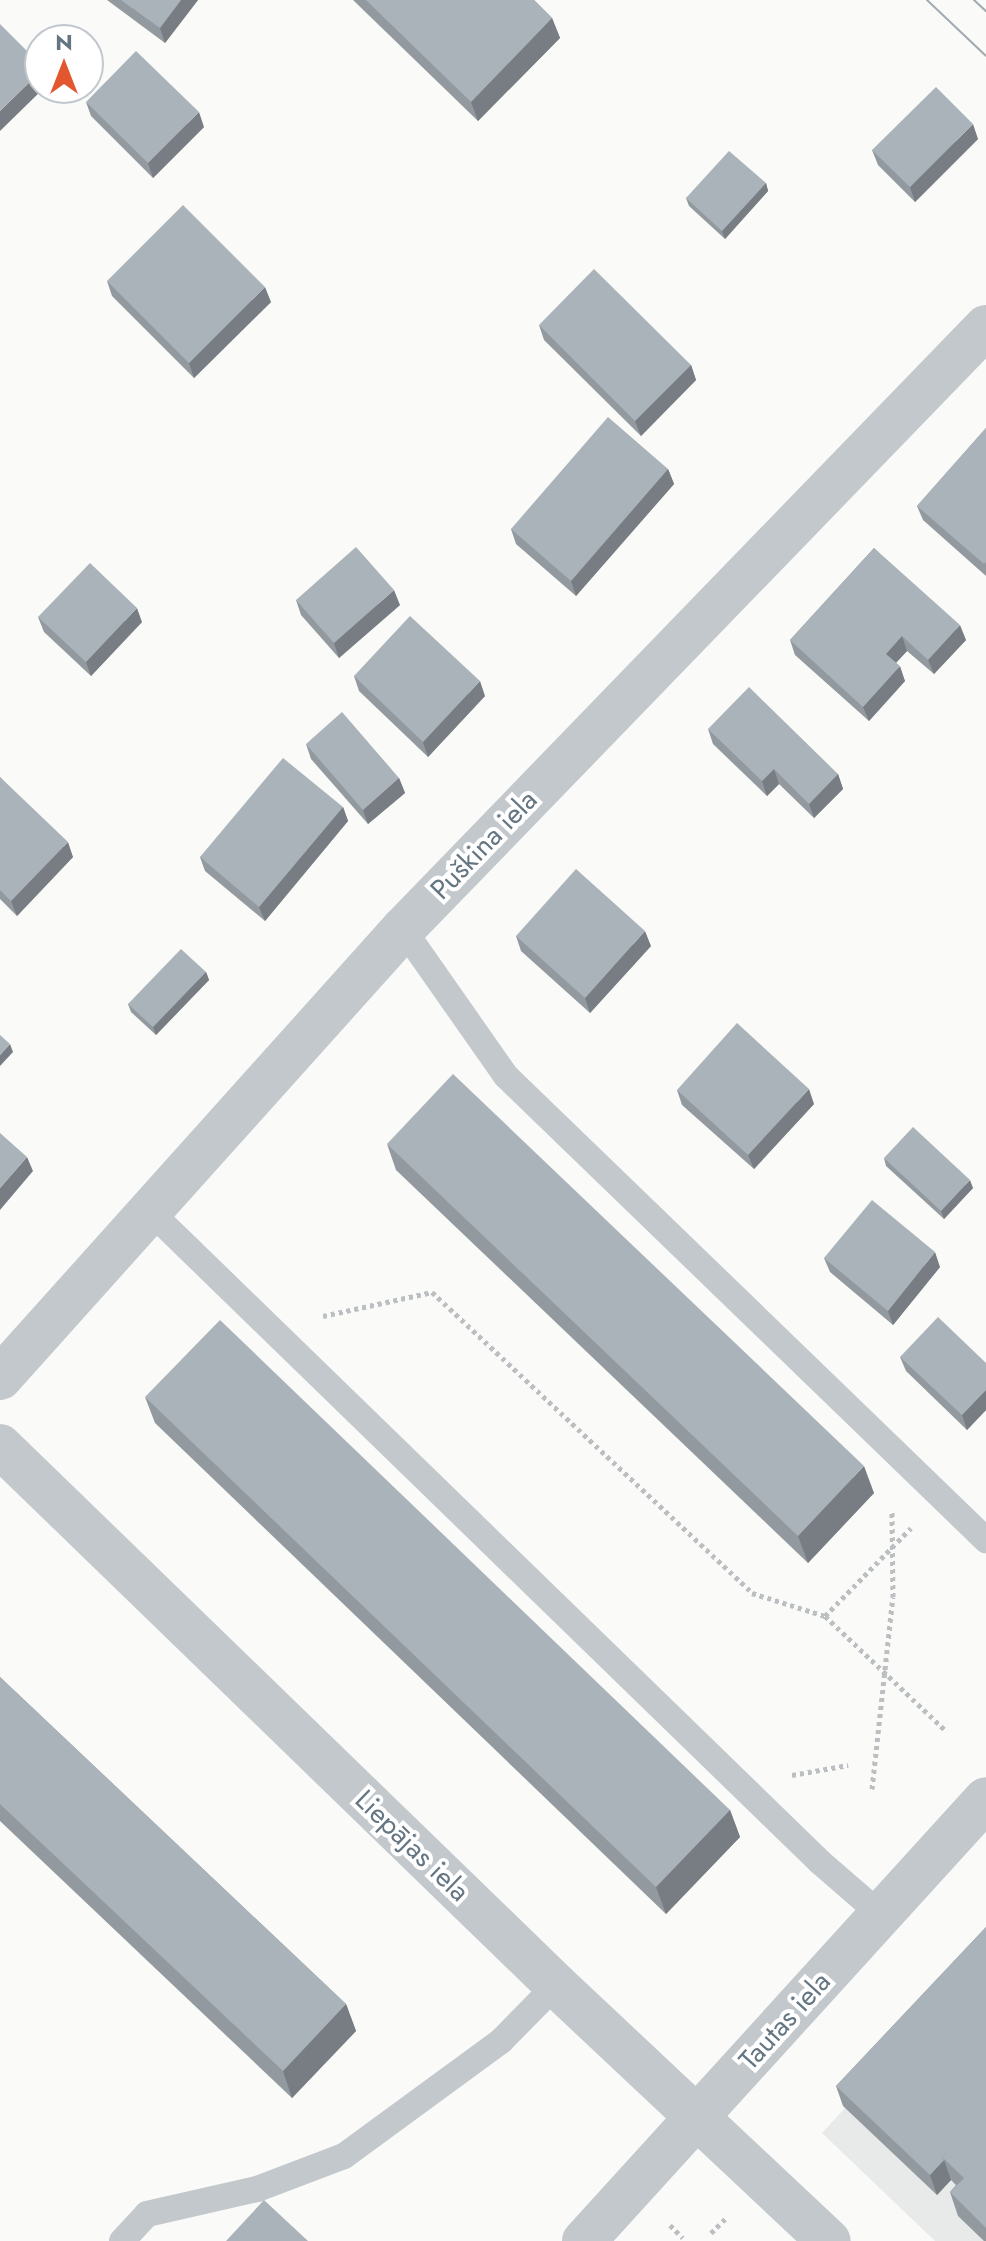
<!DOCTYPE html>
<html>
<head>
<meta charset="utf-8">
<style>
	body { margin:0 }
	#map { position:relative; width:986px; height:2241px; overflow:hidden; background:#fafaf8; font-family:Jost,sans-serif }
	div>[style] { position:absolute }
	.built>* { inset:0; background:#e8e9e9 }
	.path>* { height:5px; margin-top:-2.5px; transform-origin:0; background:repeating-linear-gradient(90deg,#bbbfc2 0 4px,transparent 0 8px) }
	.service>* { height:26px; margin:-13px; padding:0 13px; transform-origin:13px; border-radius:13px; background:#c3c8cc }
	.minor>* { height:44px; margin:-22px; padding:0 22px; transform-origin:22px; border-radius:22px; background:#c3c8cc }
	.tram>* { height:2px; margin:-1px; padding:0 1px; transform-origin:1px; border-radius:1px; background:#a2aab0 }
	.wall>* { inset:0; background:#929a9f }
	.shaded-wall>* { inset:0; background:#777d82 }
	.building>* { inset:0; background:#aab3b9 }
	span { translate:-50% -50%; white-space:nowrap; text-align:center; line-height:1.15; -webkit-text-stroke:8px #fff; paint-order:stroke }
	.street-label { font-size:28px; color:#657683 }
	.north { position:absolute; left:24px; top:24px; width:80px; height:80px; box-sizing:border-box; background:#fff; border:2px solid #c1c8cd; border-radius:50%; rotate:0deg; font-size:22px; font-weight:700; line-height:32px; text-align:center; color:#657683 }
	.north::after { content:''; display:block; margin:auto; width:28px; height:36px; background:#e4572e; clip-path:polygon(50% 0,100% 100%,50% 72%,0 100%) }
</style>
</head>
<body>
<div id="map">
	<div class="built">
		<div style="clip-path:polygon(986px 1955px,986px 2241px,935px 2241px,822px 2133px)"></div>
	</div>
	<div class="path">
		<div style="left:323px;top:1316px;width:112px;rotate:-12.4deg"></div>
		<div style="left:432px;top:1292px;width:439px;rotate:43.2deg"></div>
		<div style="left:752px;top:1593px;width:77px;rotate:17.5deg"></div>
		<div style="left:825px;top:1616px;width:167px;rotate:43.5deg"></div>
		<div style="left:825px;top:1616px;width:123px;rotate:-45.7deg"></div>
		<div style="left:792px;top:1775px;width:57px;rotate:-10.1deg"></div>
		<div style="left:872px;top:1789px;width:193px;rotate:-83.8deg"></div>
		<div style="left:893px;top:1597px;width:86px;rotate:-90.7deg"></div>
		<div style="left:670px;top:2225px;width:18px;rotate:45deg"></div>
		<div style="left:711px;top:2233px;width:23px;rotate:-45deg"></div>
	</div>
	<div class="service">
		<div style="left:403px;top:929px;width:179px;rotate:55deg"></div>
		<div style="left:506px;top:1076px;width:668px;rotate:44.03deg"></div>
		<div style="left:153px;top:1214px;width:930px;rotate:44.17deg"></div>
		<div style="left:820px;top:1862px;width:79px;rotate:40.9deg"></div>
		<div style="left:122px;top:2241px;width:37px;rotate:-47deg"></div>
		<div style="left:147px;top:2214px;width:113px;rotate:-12.8deg"></div>
		<div style="left:257px;top:2189px;width:93px;rotate:-20.8deg"></div>
		<div style="left:344px;top:2156px;width:195px;rotate:-36.2deg"></div>
		<div style="left:501px;top:2041px;width:78px;rotate:-45.5deg"></div>
	</div>
	<div class="minor">
		<div style="left:0;top:1378px;width:603px;rotate:-48.09deg"></div>
		<div style="left:403px;top:929px;width:838px;rotate:-45.92deg"></div>
		<div style="left:0;top:1446px;width:774px;rotate:44.11deg"></div>
		<div style="left:556px;top:1985px;width:374px;rotate:43.2deg"></div>
		<div style="left:584px;top:2241px;width:597px;rotate:-47.71deg"></div>
	</div>
	<div class="tram">
		<div style="left:927px;top:0;width:81px;rotate:43.5deg"></div>
		<div style="left:974px;top:0;width:16px;rotate:43deg"></div>
	</div>
	<div class="wall">
		<div style="clip-path:polygon(107px 0,198px 0,165px 43px)"></div>
		<div style="clip-path:polygon(353px 0,534px 0,552px 18px,560px 38px,478px 121px)"></div>
		<div style="clip-path:polygon(86px 102px,204px 127px,153px 178px,91px 116px)"></div>
		<div style="clip-path:polygon(978px 139px,915px 202px,878px 165px,872px 150px)"></div>
		<div style="clip-path:polygon(766px 183px,768px 191px,725px 239px,689px 206px,686px 198px)"></div>
		<div style="clip-path:polygon(107px 281px,271px 302px,194px 378px,112px 296px)"></div>
		<div style="clip-path:polygon(539px 325px,691px 365px,696px 380px,641px 436px,544px 340px)"></div>
		<div style="clip-path:polygon(986px 428px,986px 576px,923px 520px,917px 506px)"></div>
		<div style="clip-path:polygon(668px 469px,674px 484px,576px 596px,516px 544px,511px 529px)"></div>
		<div style="clip-path:polygon(874px 548px,966px 640px,934px 674px,907px 651px,896px 663px,905px 681px,869px 721px,795px 655px,790px 640px)"></div>
		<div style="clip-path:polygon(296px 600px,400px 605px,339px 658px,301px 615px)"></div>
		<div style="clip-path:polygon(38px 617px,142px 622px,91px 676px,44px 632px)"></div>
		<div style="clip-path:polygon(354px 676px,485px 696px,428px 757px,359px 691px)"></div>
		<div style="clip-path:polygon(708px 729px,838px 774px,843px 789px,814px 818px,779px 784px,767px 796px,713px 744px)"></div>
		<div style="clip-path:polygon(306px 744px,399px 778px,405px 793px,368px 824px,311px 759px)"></div>
		<div style="clip-path:polygon(0 777px,73px 857px,17px 916px,0 899px)"></div>
		<div style="clip-path:polygon(343px 807px,348px 821px,265px 921px,205px 871px,200px 857px)"></div>
		<div style="clip-path:polygon(516px 936px,651px 946px,590px 1013px,521px 951px)"></div>
		<div style="clip-path:polygon(206px 972px,209px 980px,156px 1035px,131px 1012px,128px 1004px)"></div>
		<div style="clip-path:polygon(677px 1090px,814px 1104px,754px 1169px,682px 1105px)"></div>
		<div style="clip-path:polygon(387px 1144px,874px 1493px,808px 1563px,396px 1170px)"></div>
		<div style="clip-path:polygon(884px 1158px,973px 1188px,944px 1219px,886px 1166px)"></div>
		<div style="clip-path:polygon(824px 1258px,940px 1267px,893px 1325px,830px 1272px)"></div>
		<div style="clip-path:polygon(900px 1357px,986px 1363px,986px 1410px,967px 1430px,906px 1371px)"></div>
		<div style="clip-path:polygon(145px 1397px,730px 1810px,740px 1837px,666px 1914px,155px 1423px)"></div>
		<div style="clip-path:polygon(0 1677px,346px 2004px,356px 2031px,292px 2098px,0 1821px)"></div>
		<div style="clip-path:polygon(986px 1927px,986px 2241px,984px 2241px,958px 2216px,950px 2192px,956px 2185px,951px 2180px,937px 2195px,843px 2106px,836px 2086px)"></div>
	</div>
	<div class="shaded-wall">
		<div style="clip-path:polygon(181px 0,198px 0,165px 43px,160px 28px)"></div>
		<div style="clip-path:polygon(552px 18px,560px 38px,478px 121px,471px 102px)"></div>
		<div style="clip-path:polygon(40px 72px,40px 88px,44px 88px,0 131px,0 111px)"></div>
		<div style="clip-path:polygon(199px 112px,204px 127px,153px 178px,148px 163px)"></div>
		<div style="clip-path:polygon(973px 124px,978px 139px,915px 202px,910px 187px)"></div>
		<div style="clip-path:polygon(766px 183px,768px 191px,725px 239px,722px 231px)"></div>
		<div style="clip-path:polygon(265px 287px,271px 302px,194px 378px,189px 363px)"></div>
		<div style="clip-path:polygon(691px 365px,696px 380px,641px 436px,635px 421px)"></div>
		<div style="clip-path:polygon(668px 469px,674px 484px,576px 596px,571px 581px)"></div>
		<div style="clip-path:polygon(394px 590px,400px 605px,339px 658px,334px 643px)"></div>
		<div style="clip-path:polygon(137px 608px,142px 622px,91px 676px,86px 662px)"></div>
		<div style="clip-path:polygon(960px 625px,966px 640px,934px 674px,928px 660px)"></div>
		<div style="clip-path:polygon(902px 636px,907px 651px,891px 668px,886px 654px)"></div>
		<div style="clip-path:polygon(900px 666px,905px 681px,869px 721px,863px 707px)"></div>
		<div style="clip-path:polygon(480px 681px,485px 696px,428px 757px,423px 742px)"></div>
		<div style="clip-path:polygon(774px 769px,779px 784px,767px 796px,762px 781px)"></div>
		<div style="clip-path:polygon(838px 774px,843px 789px,814px 818px,809px 804px)"></div>
		<div style="clip-path:polygon(399px 778px,405px 793px,368px 824px,363px 810px)"></div>
		<div style="clip-path:polygon(343px 807px,348px 821px,265px 921px,259px 907px)"></div>
		<div style="clip-path:polygon(68px 842px,73px 857px,17px 916px,11px 901px)"></div>
		<div style="clip-path:polygon(645px 931px,651px 946px,590px 1013px,585px 998px)"></div>
		<div style="clip-path:polygon(206px 972px,209px 980px,156px 1035px,153px 1027px)"></div>
		<div style="clip-path:polygon(10px 1044px,13px 1052px,0 1066px,0 1055px)"></div>
		<div style="clip-path:polygon(809px 1089px,814px 1104px,754px 1169px,748px 1155px)"></div>
		<div style="clip-path:polygon(27px 1157px,33px 1171px,0 1210px,0 1188px)"></div>
		<div style="clip-path:polygon(970px 1180px,973px 1188px,944px 1219px,941px 1211px)"></div>
		<div style="clip-path:polygon(935px 1252px,940px 1267px,893px 1325px,888px 1311px)"></div>
		<div style="clip-path:polygon(986px 1390px,986px 1410px,967px 1430px,962px 1415px)"></div>
		<div style="clip-path:polygon(864px 1466px,874px 1493px,808px 1563px,798px 1536px)"></div>
		<div style="clip-path:polygon(730px 1810px,740px 1837px,666px 1914px,656px 1887px)"></div>
		<div style="clip-path:polygon(346px 2004px,356px 2031px,292px 2098px,283px 2071px)"></div>
		<div style="clip-path:polygon(944px 2160px,951px 2180px,937px 2195px,930px 2175px)"></div>
	</div>
	<div class="building">
		<div style="clip-path:polygon(121px 0,181px 0,160px 28px)"></div>
		<div style="clip-path:polygon(366px 0,534px 0,552px 18px,471px 102px)"></div>
		<div style="clip-path:polygon(0 24px,40px 64px,40px 72px,0 111px)"></div>
		<div style="clip-path:polygon(136px 51px,199px 112px,148px 163px,86px 102px)"></div>
		<div style="clip-path:polygon(936px 87px,973px 124px,910px 187px,872px 150px)"></div>
		<div style="clip-path:polygon(729px 151px,766px 183px,722px 231px,686px 198px)"></div>
		<div style="clip-path:polygon(183px 205px,265px 287px,189px 363px,107px 281px)"></div>
		<div style="clip-path:polygon(594px 269px,691px 365px,635px 421px,539px 325px)"></div>
		<div style="clip-path:polygon(608px 417px,668px 469px,571px 581px,511px 529px)"></div>
		<div style="clip-path:polygon(986px 428px,986px 562px,984px 564px,917px 506px)"></div>
		<div style="clip-path:polygon(356px 547px,394px 590px,334px 643px,296px 600px)"></div>
		<div style="clip-path:polygon(874px 548px,960px 625px,928px 660px,902px 636px,886px 654px,900px 666px,863px 707px,790px 640px)"></div>
		<div style="clip-path:polygon(90px 563px,137px 608px,86px 662px,38px 617px)"></div>
		<div style="clip-path:polygon(410px 616px,480px 681px,423px 742px,354px 676px)"></div>
		<div style="clip-path:polygon(749px 687px,838px 774px,809px 804px,774px 769px,762px 781px,708px 729px)"></div>
		<div style="clip-path:polygon(342px 712px,399px 778px,363px 810px,306px 744px)"></div>
		<div style="clip-path:polygon(283px 758px,343px 807px,259px 907px,200px 857px)"></div>
		<div style="clip-path:polygon(0 777px,68px 842px,11px 901px,0 890px)"></div>
		<div style="clip-path:polygon(576px 869px,645px 931px,585px 998px,516px 936px)"></div>
		<div style="clip-path:polygon(181px 949px,206px 972px,153px 1027px,128px 1004px)"></div>
		<div style="clip-path:polygon(737px 1023px,809px 1089px,748px 1155px,677px 1090px)"></div>
		<div style="clip-path:polygon(0 1035px,10px 1044px,0 1055px)"></div>
		<div style="clip-path:polygon(453px 1074px,864px 1466px,798px 1536px,387px 1144px)"></div>
		<div style="clip-path:polygon(913px 1127px,970px 1180px,941px 1211px,884px 1158px)"></div>
		<div style="clip-path:polygon(0 1133px,27px 1157px,0 1188px)"></div>
		<div style="clip-path:polygon(872px 1200px,935px 1252px,888px 1311px,824px 1258px)"></div>
		<div style="clip-path:polygon(938px 1317px,986px 1363px,986px 1390px,962px 1415px,900px 1357px)"></div>
		<div style="clip-path:polygon(220px 1320px,730px 1810px,656px 1887px,145px 1397px)"></div>
		<div style="clip-path:polygon(0 1677px,346px 2004px,283px 2071px,0 1804px)"></div>
		<div style="clip-path:polygon(986px 1927px,986px 2113px,942px 2157px,944px 2160px,930px 2175px,836px 2086px)"></div>
		<div style="clip-path:polygon(985px 2113px,986px 2113px,986px 2228px,950px 2192px,964px 2178px,942px 2157px)"></div>
		<div style="clip-path:polygon(264px 2200px,308px 2241px,226px 2241px)"></div>
	</div>
	<div class="street-label">
		<span style="left:484px;top:845px;rotate:-46deg">Puškina iela</span>
		<span style="left:412px;top:1846px;rotate:44deg">Liepājas iela</span>
		<span style="left:785px;top:2021px;rotate:-48deg">Tautas iela</span>
	</div>
	<div class="north">N</div>
</div>
</body>
</html>
